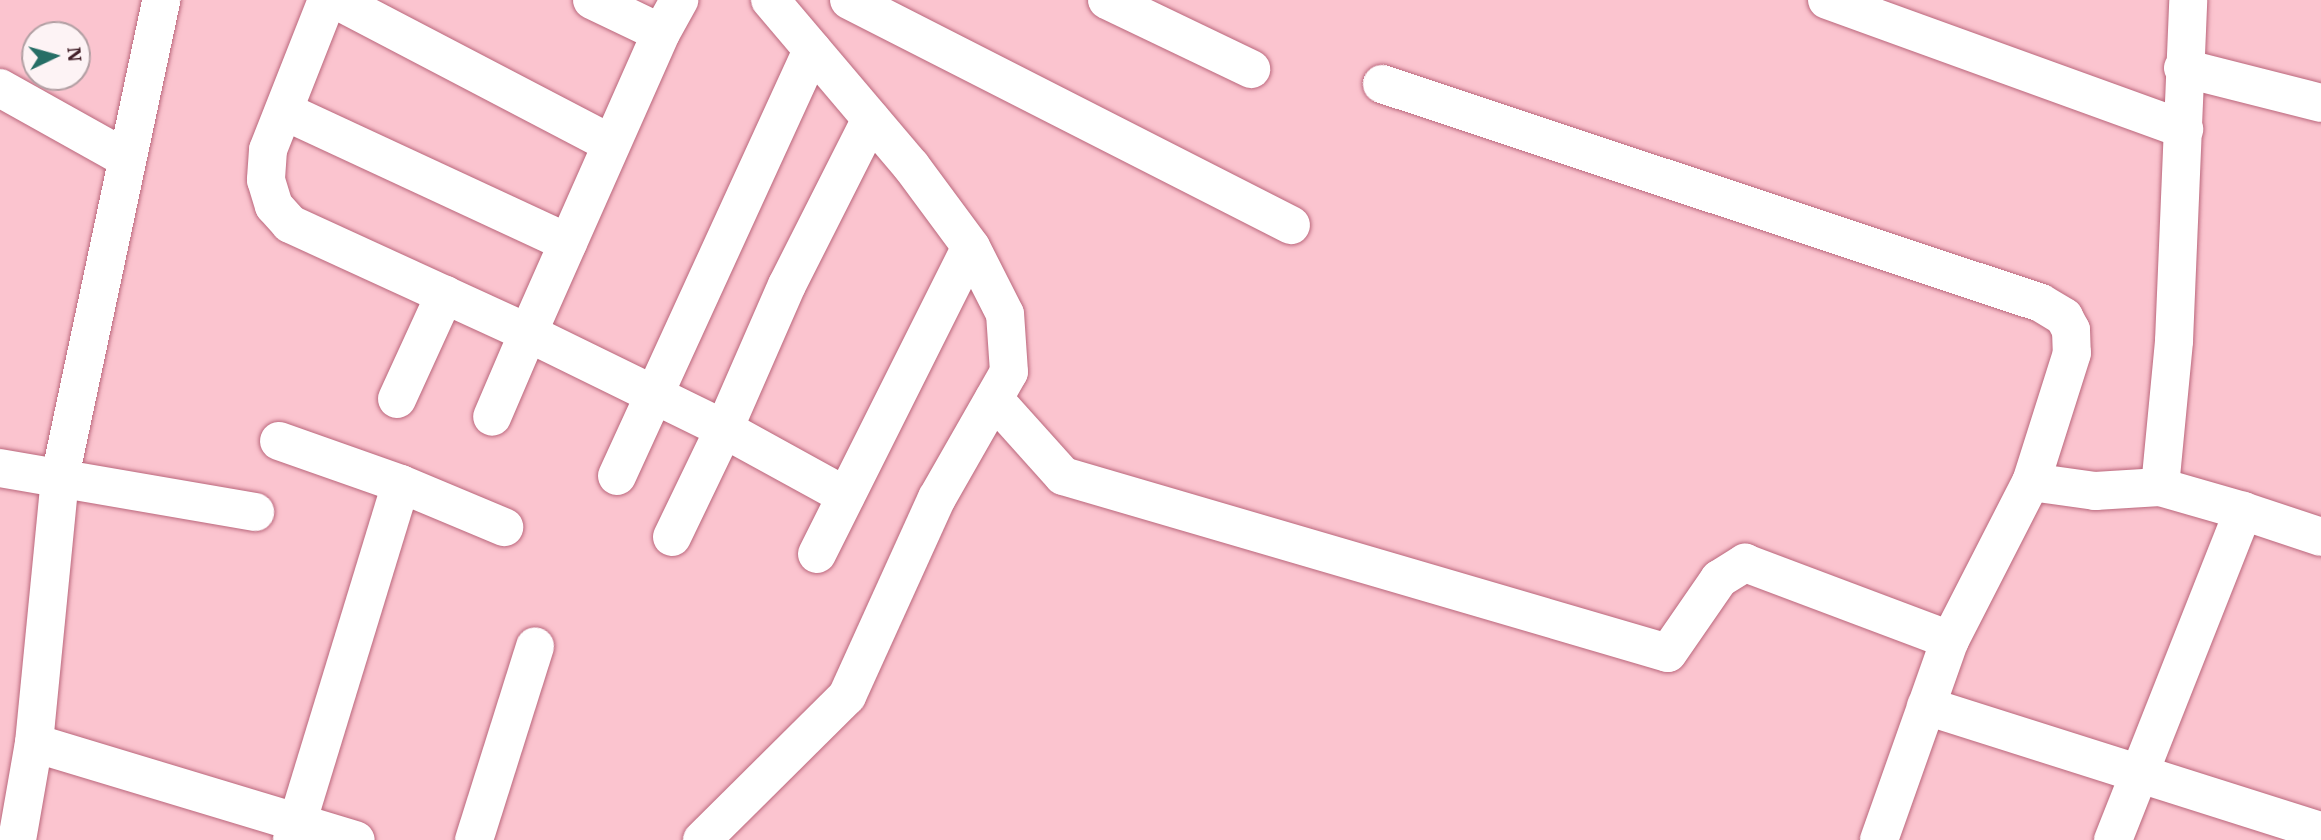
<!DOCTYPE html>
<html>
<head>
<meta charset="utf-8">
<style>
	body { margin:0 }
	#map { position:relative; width:2321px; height:840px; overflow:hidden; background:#fbc4cf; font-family:"IBM Plex Serif",serif }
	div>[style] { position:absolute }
	.roads { filter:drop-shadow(0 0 2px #ba677c) drop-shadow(0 0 2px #ba677c) }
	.minor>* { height:38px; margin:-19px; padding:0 19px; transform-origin:19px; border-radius:19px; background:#fff }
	span { translate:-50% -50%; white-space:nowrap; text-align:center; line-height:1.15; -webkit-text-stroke:6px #fdf3f5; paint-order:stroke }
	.north { position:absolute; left:21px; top:21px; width:70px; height:70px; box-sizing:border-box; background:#fdf3f5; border:2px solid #b29fa3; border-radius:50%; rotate:85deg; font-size:19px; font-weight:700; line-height:28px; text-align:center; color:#422029 }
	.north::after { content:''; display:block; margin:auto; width:24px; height:32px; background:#266e66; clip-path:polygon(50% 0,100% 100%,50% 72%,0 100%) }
</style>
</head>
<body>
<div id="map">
	<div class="roads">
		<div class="minor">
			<div style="left:327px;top:0;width:161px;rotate:111.5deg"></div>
			<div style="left:268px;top:150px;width:30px;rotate:94deg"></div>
			<div style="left:266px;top:180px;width:27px;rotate:73deg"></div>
			<div style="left:274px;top:206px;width:24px;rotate:48deg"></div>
			<div style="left:290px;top:224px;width:262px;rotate:24.6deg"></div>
			<div style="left:528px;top:333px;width:91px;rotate:113.2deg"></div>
			<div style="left:336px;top:0;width:310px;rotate:27.6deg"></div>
			<div style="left:592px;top:0;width:76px;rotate:25.6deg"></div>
			<div style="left:661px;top:33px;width:38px;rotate:-61deg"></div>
			<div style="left:849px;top:0;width:496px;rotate:27deg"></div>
			<div style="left:1107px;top:0;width:160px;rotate:25.6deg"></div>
			<div style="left:1827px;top:0;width:380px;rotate:19.9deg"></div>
			<div style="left:661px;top:33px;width:328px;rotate:113.9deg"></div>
			<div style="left:528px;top:333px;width:218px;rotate:26.1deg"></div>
			<div style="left:724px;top:429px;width:157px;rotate:-66.4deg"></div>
			<div style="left:787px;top:285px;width:186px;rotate:-63.2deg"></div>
			<div style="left:2183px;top:68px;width:142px;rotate:14.2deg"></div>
			<div style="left:1382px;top:84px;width:694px;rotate:18.38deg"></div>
			<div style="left:2041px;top:303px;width:27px;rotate:31deg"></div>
			<div style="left:2064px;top:317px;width:15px;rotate:62deg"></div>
			<div style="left:2071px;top:330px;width:23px;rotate:88deg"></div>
			<div style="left:2072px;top:353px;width:135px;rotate:107.6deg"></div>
			<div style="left:0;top:88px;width:145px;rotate:29.2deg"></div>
			<div style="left:284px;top:111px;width:313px;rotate:24.9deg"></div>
			<div style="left:397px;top:399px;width:115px;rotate:-65.4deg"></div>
			<div style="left:994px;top:399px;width:103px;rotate:48.1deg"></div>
			<div style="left:1063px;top:476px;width:630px;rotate:16.31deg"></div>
			<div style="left:1668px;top:653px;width:90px;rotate:-55.4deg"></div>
			<div style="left:1719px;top:579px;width:31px;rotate:-32deg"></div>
			<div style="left:1745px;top:563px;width:219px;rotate:20.6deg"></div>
			<div style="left:279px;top:441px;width:129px;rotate:19.4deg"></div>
			<div style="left:401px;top:484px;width:112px;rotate:22.7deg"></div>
			<div style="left:0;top:468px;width:259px;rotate:9.8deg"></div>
			<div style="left:617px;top:476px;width:469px;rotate:-65.4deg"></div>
			<div style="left:2160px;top:487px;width:86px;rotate:16.1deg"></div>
			<div style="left:672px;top:537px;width:120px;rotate:-64.3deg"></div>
			<div style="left:724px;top:429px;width:139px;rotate:28.8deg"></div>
			<div style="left:817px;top:554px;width:343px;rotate:-63.4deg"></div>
			<div style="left:1926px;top:706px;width:414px;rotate:17.6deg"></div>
			<div style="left:34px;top:743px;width:336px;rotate:16.8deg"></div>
			<div style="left:17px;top:840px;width:98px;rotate:-80.1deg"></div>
			<div style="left:34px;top:743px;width:267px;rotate:-84.4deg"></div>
			<div style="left:60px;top:477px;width:488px;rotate:-78deg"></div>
			<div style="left:292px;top:840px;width:372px;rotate:-73deg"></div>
			<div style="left:474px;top:840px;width:203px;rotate:-72.5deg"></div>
			<div style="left:702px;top:840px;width:204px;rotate:-44.8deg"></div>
			<div style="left:847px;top:696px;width:217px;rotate:-65.6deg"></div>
			<div style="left:937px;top:498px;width:145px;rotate:-60.3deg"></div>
			<div style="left:1009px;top:372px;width:58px;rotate:-93.9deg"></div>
			<div style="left:1005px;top:314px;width:75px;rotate:-116.9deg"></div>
			<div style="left:971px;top:247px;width:101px;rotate:-126.5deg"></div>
			<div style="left:911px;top:166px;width:218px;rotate:-130.3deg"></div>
			<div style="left:1879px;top:840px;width:212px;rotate:-70.5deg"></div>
			<div style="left:1950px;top:640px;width:178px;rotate:-62.9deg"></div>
			<div style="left:2031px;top:482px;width:65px;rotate:8deg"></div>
			<div style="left:2095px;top:491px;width:65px;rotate:-3.5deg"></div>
			<div style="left:2160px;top:487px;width:147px;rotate:-84.5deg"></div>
			<div style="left:2174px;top:341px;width:341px;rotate:-87.6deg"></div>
			<div style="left:2113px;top:840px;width:354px;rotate:-68.4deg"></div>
			<div style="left:2243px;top:511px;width:82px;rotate:18.4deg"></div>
		</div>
	</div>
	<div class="north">N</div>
</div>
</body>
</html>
